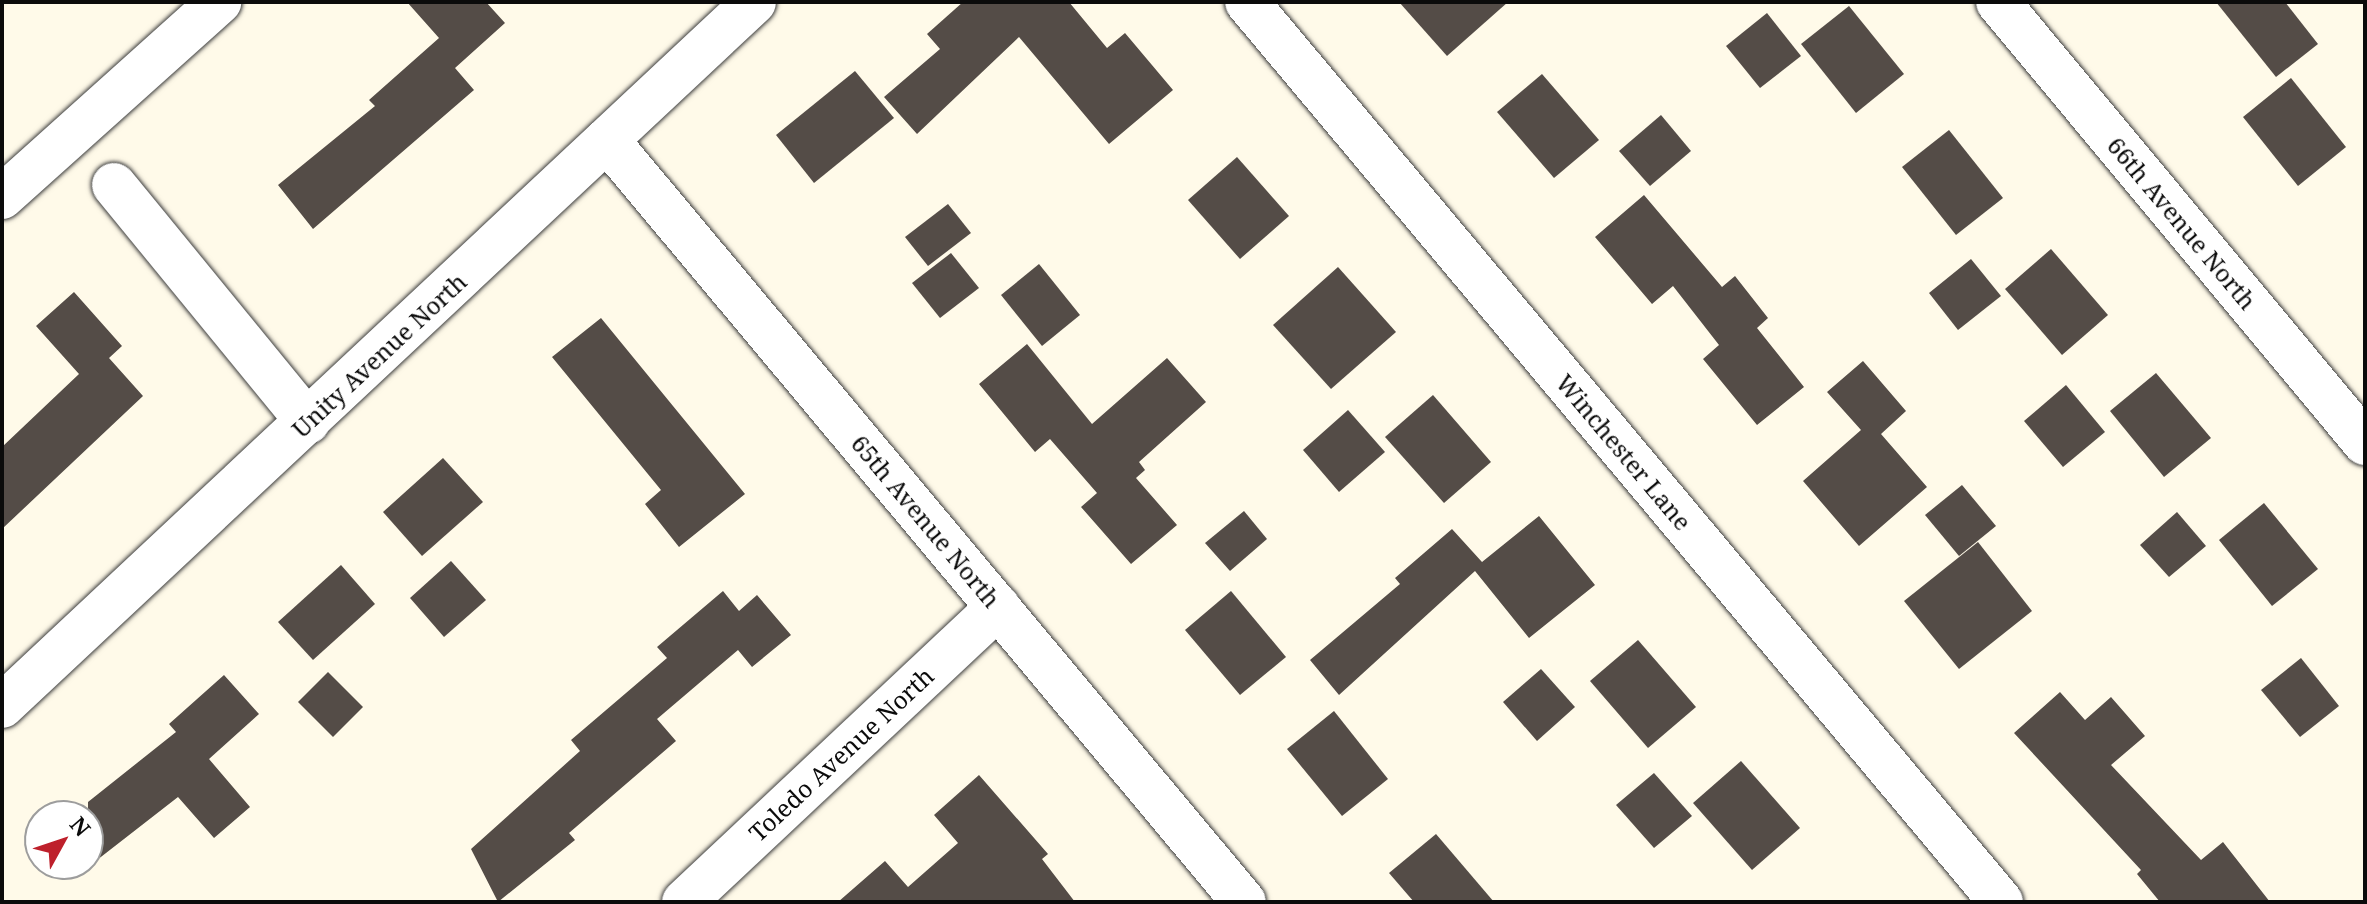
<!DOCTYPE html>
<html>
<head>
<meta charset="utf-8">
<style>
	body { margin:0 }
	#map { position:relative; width:2367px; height:904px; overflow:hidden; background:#fffae9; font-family:"Noto Serif",serif }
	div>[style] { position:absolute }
	.building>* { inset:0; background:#544c47 }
	.roads { filter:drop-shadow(0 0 2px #3e3e3e) drop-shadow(0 0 2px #3e3e3e) }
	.minor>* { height:44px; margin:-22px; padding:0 22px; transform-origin:22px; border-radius:22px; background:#fff }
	span { translate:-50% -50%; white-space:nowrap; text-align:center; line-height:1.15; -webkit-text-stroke:8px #fff; paint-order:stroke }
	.street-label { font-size:24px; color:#0b0b0b }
	.frame { position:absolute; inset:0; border:4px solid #0b0b0b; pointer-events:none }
	.north { position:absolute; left:24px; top:800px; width:80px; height:80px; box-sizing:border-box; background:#fff; border:2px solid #9d9d9d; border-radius:50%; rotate:50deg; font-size:22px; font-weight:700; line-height:32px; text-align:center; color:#0b0b0b }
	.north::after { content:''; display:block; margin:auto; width:28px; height:36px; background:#be202b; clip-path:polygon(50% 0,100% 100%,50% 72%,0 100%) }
</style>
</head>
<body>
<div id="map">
	<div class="building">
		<div style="clip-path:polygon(407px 2px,486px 2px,505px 23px,455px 68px,474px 90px,313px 229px,278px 185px,375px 106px,369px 100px,439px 38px)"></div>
		<div style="clip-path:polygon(963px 2px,1069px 2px,1107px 48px,1125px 33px,1173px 90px,1109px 144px,1019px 37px,917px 134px,884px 97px,940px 49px,927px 34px)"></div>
		<div style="clip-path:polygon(1399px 2px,1508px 2px,1447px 56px)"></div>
		<div style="clip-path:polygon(2216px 2px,2285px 2px,2318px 44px,2276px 77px)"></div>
		<div style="clip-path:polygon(1849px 6px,1904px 74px,1856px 113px,1801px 44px)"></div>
		<div style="clip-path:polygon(1767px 13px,1801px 56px,1760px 88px,1726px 46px)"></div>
		<div style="clip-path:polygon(855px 71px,894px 118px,814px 183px,776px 135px)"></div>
		<div style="clip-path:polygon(1542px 74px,1599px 140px,1554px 178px,1497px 112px)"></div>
		<div style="clip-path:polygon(2291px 78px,2346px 147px,2298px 186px,2243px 117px)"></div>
		<div style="clip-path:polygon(1661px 115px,1691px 151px,1650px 186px,1619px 151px)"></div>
		<div style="clip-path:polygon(1949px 130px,2003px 198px,1956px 235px,1902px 167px)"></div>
		<div style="clip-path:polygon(1237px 157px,1289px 216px,1240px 259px,1188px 200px)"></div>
		<div style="clip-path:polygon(1644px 195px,1722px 287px,1735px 276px,1768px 318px,1757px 328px,1804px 387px,1757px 425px,1703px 359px,1719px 345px,1673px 286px,1652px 304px,1595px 237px)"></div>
		<div style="clip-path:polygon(948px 204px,971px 233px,928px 266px,905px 237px)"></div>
		<div style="clip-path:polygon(2051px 249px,2108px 315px,2062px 355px,2005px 289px)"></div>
		<div style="clip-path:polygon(951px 253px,979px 288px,940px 318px,912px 283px)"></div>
		<div style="clip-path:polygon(1971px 259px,2001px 296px,1958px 330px,1929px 293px)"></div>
		<div style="clip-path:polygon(1039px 264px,1080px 315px,1042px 346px,1001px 295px)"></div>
		<div style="clip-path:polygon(1338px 267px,1396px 332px,1331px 389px,1273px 325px)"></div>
		<div style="clip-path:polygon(74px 292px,122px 346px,109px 358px,143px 396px,2px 529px,2px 447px,79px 374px,36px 326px)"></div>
		<div style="clip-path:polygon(601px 318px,745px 494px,679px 547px,645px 504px,661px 490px,552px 357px)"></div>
		<div style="clip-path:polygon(1027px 344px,1092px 424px,1167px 358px,1206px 402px,1139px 462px,1145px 470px,1136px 478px,1177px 525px,1131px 564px,1081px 507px,1097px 493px,1050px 439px,1035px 452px,979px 384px)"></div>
		<div style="clip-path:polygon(1863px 361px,1906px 411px,1881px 434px,1927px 487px,1859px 546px,1803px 481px,1861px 430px,1827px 392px)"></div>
		<div style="clip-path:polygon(2156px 373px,2211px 438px,2164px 477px,2110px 411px)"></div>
		<div style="clip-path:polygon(2066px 385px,2105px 432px,2063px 467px,2024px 421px)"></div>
		<div style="clip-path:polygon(1433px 395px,1491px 462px,1444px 503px,1385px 437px)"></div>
		<div style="clip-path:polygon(1348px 410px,1385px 452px,1339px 492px,1303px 450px)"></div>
		<div style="clip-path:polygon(443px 458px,483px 502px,422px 556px,383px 512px)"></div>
		<div style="clip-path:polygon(1962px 485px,1996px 526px,1959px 556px,1925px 515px)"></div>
		<div style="clip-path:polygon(2264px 503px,2318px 569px,2272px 606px,2219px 540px)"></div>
		<div style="clip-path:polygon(1244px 511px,1267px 539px,1230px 571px,1205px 543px)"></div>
		<div style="clip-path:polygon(2177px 512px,2206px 546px,2169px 577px,2140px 545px)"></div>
		<div style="clip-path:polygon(1539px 516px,1595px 585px,1529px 638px,1475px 571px,1339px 695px,1310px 660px,1400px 584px,1395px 578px,1452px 529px,1482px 562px)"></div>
		<div style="clip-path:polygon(1978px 542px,2032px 611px,1959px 669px,1904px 601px)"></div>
		<div style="clip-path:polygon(451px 561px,486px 600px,444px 637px,410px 598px)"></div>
		<div style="clip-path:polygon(341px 565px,375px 604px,313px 660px,278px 622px)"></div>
		<div style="clip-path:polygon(723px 591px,739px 611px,757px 595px,791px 635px,752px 667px,738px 650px,657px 719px,676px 741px,569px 833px,575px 840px,498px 902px,471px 849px,580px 751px,571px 740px,667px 658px,657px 647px)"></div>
		<div style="clip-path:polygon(1231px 591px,1286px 657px,1240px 695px,1185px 630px)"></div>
		<div style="clip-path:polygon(1638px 640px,1696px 707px,1648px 748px,1590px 681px)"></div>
		<div style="clip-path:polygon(2301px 658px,2339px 706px,2300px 737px,2261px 690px)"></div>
		<div style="clip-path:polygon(1541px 669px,1575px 707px,1537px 741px,1503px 702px)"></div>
		<div style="clip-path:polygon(328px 672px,363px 707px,333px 737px,298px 702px)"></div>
		<div style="clip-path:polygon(224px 675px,259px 714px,209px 759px,250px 807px,214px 838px,178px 797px,88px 867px,88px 802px,176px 732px,169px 724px)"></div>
		<div style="clip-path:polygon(2060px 692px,2085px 720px,2111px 697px,2145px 736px,2111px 765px,2201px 860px,2223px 842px,2270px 902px,2160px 902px,2137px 874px,2141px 870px,2014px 733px)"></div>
		<div style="clip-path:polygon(1334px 711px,1388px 779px,1342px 816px,1287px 749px)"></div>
		<div style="clip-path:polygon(1741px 761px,1800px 828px,1752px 870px,1693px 803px)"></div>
		<div style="clip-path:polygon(1654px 773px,1692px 816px,1654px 848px,1616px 805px)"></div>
		<div style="clip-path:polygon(979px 775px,1048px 854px,1042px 859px,1075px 902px,838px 902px,885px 861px,908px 887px,958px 843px,934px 815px)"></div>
		<div style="clip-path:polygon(1436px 834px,1494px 902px,1414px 902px,1389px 873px)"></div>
	</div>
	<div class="roads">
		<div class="minor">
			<div style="left:1247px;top:2px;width:1174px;rotate:50.04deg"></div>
			<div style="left:1998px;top:2px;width:574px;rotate:50.23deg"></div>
			<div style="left:607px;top:140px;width:993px;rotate:50.11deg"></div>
			<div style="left:114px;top:185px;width:306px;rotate:50.7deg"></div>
			<div style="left:2px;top:197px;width:292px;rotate:-41.9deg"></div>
			<div style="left:2px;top:706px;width:1030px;rotate:-43.11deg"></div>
			<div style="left:684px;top:902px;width:431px;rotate:-43.2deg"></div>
		</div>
	</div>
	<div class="street-label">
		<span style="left:2182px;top:223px;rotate:50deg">66th Avenue North</span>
		<span style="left:379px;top:355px;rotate:-43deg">Unity Avenue North</span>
		<span style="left:1624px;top:452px;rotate:50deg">Winchester Lane</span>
		<span style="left:926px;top:521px;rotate:50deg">65th Avenue North</span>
		<span style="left:841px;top:754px;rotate:-43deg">Toledo Avenue North</span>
	</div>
	<div class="frame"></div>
	<div class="north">N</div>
</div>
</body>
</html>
